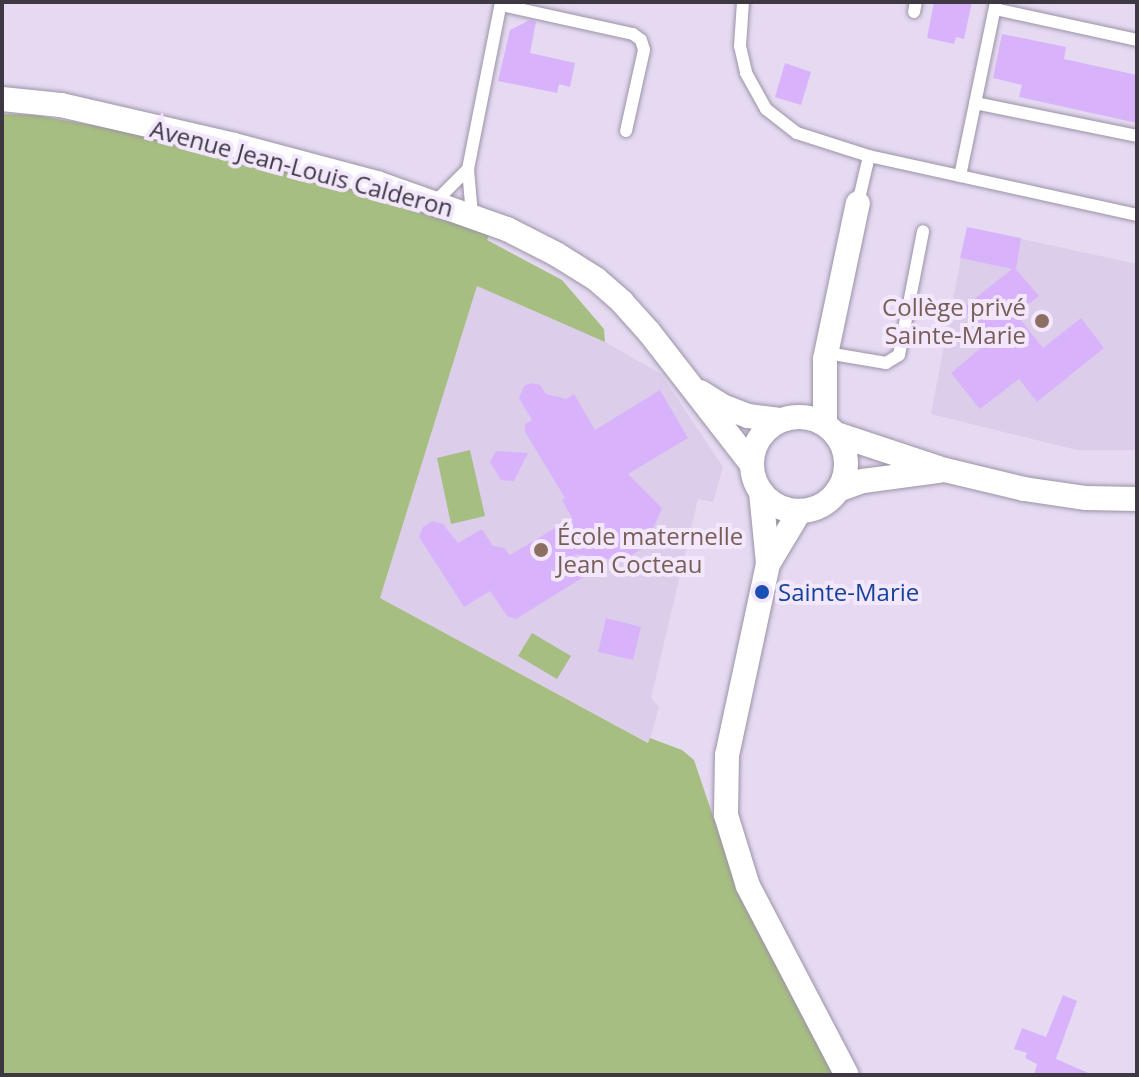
<!DOCTYPE html>
<html>
<head>
<meta charset="utf-8">
<style>
	body { margin:0 }
	#map { position:relative; width:1139px; height:1077px; overflow:hidden; background:#e5daf1; font-family:"Open Sans",sans-serif }
	div>[style] { position:absolute }
	.built>* { inset:0; background:#dccdea }
	.green>* { inset:0; background:#a7be82 }
	.building>* { inset:0; background:#d8b3fb }
	.roads { filter:drop-shadow(0 0 2px #9c92a7) drop-shadow(0 0 2px #9c92a7) }
	.lane>* { height:12px; margin:-6px; padding:0 6px; transform-origin:6px; border-radius:6px; background:#fff }
	.street>* { height:24px; margin:-12px; padding:0 12px; transform-origin:12px; border-radius:12px; background:#fff }
	.street>.ring { margin:-12px; padding:0; box-sizing:content-box; background:none; border:24px solid #fff; border-radius:50% }
	.dots>* { width:22px; height:22px; translate:-50% -50%; box-sizing:border-box; border:4px solid #f3e7fe; border-radius:50% }
	span { translate:-50% -50%; white-space:nowrap; text-align:center; line-height:1.15; -webkit-text-stroke:8px #f3e7fe; paint-order:stroke }
	.street-label { font-size:24px; color:#3d3841 }
	.education-label { font-size:24px; color:#785e54 }
	.right { translate:-100% -50%; text-align:right }
	.left { translate:0 -50%; text-align:left }
	.transit-label { font-size:24px; color:#164399 }
	.frame { position:absolute; inset:0; border:4px solid #3d3841; pointer-events:none }
</style>
</head>
<body>
<div id="map">
	<div class="built">
		<div style="clip-path:polygon(967px 227px,1137px 264px,1137px 450px,1077px 450px,931px 414px)"></div>
		<div style="clip-path:polygon(477px 286px,605px 342px,661px 374px,723px 467px,713px 502px,698px 499px,651px 698px,659px 707px,649px 743px,380px 598px)"></div>
	</div>
	<div class="green">
		<div style="clip-path:polygon(2px 114px,35px 115px,158px 137px,397px 201px,490px 234px,487px 240px,562px 280px,604px 329px,605px 342px,477px 286px,380px 598px,648px 743px,650px 738px,682px 750px,694px 760px,741px 899px,834px 1075px,2px 1075px)"></div>
		<div style="clip-path:polygon(470px 450px,485px 516px,451px 524px,437px 458px)"></div>
		<div style="clip-path:polygon(532px 633px,571px 656px,557px 679px,518px 656px)"></div>
	</div>
	<div class="building">
		<div style="clip-path:polygon(934px 2px,972px 2px,964px 39px,956px 37px,954px 44px,927px 38px)"></div>
		<div style="clip-path:polygon(530px 20px,536px 22px,530px 53px,575px 63px,570px 87px,559px 84px,557px 93px,498px 81px,510px 30px)"></div>
		<div style="clip-path:polygon(1002px 34px,1066px 47px,1064px 59px,1137px 75px,1137px 123px,1019px 97px,1022px 85px,993px 78px)"></div>
		<div style="clip-path:polygon(785px 63px,811px 72px,801px 105px,775px 97px)"></div>
		<div style="clip-path:polygon(967px 227px,1021px 238px,1016px 269px,1039px 296px,1016px 314px,1043px 348px,1081px 318px,1104px 348px,1037px 402px,1019px 379px,980px 409px,951px 373px,989px 341px,963px 308px,1012px 269px,960px 258px)"></div>
		<div style="clip-path:polygon(531px 383px,540px 385px,546px 394px,566px 399px,574px 394px,595px 430px,660px 390px,688px 438px,628px 474px,662px 508px,645px 547px,622px 561px,574px 554px,587px 575px,516px 619px,507px 616px,490px 591px,464px 607px,419px 537px,423px 527px,432px 521px,443px 524px,458px 543px,482px 529px,493px 546px,504px 548px,510px 555px,572px 518px,562px 500px,565px 498px,525px 432px,525px 424px,532px 420px,519px 398px,524px 386px)"></div>
		<div style="clip-path:polygon(496px 451px,528px 453px,514px 481px,501px 480px,490px 462px)"></div>
		<div style="clip-path:polygon(606px 618px,641px 627px,633px 660px,598px 652px)"></div>
		<div style="clip-path:polygon(1063px 995px,1077px 1001px,1056px 1059px,1093px 1075px,1034px 1075px,1037px 1064px,1025px 1058px,1027px 1053px,1014px 1049px,1022px 1028px,1046px 1037px)"></div>
	</div>
	<div class="roads">
		<div class="lane">
			<div style="left:743px;top:2px;width:44px;rotate:93.9deg"></div>
			<div style="left:740px;top:46px;width:28px;rotate:77deg"></div>
			<div style="left:746px;top:73px;width:41px;rotate:60.9deg"></div>
			<div style="left:766px;top:109px;width:39px;rotate:38deg"></div>
			<div style="left:797px;top:133px;width:76px;rotate:17.7deg"></div>
			<div style="left:869px;top:156px;width:274px;rotate:12.4deg"></div>
			<div style="left:501px;top:5px;width:135px;rotate:12.4deg"></div>
			<div style="left:633px;top:34px;width:10px;rotate:37deg"></div>
			<div style="left:641px;top:40px;width:10px;rotate:73deg"></div>
			<div style="left:644px;top:50px;width:83px;rotate:102.5deg"></div>
			<div style="left:995px;top:9px;width:145px;rotate:12.3deg"></div>
			<div style="left:914px;top:12px;width:10px;rotate:-79deg"></div>
			<div style="left:975px;top:103px;width:165px;rotate:11.5deg"></div>
			<div style="left:960px;top:176px;width:178px;rotate:-78.3deg"></div>
			<div style="left:435px;top:202px;width:47px;rotate:-45deg"></div>
			<div style="left:858px;top:203px;width:48px;rotate:-76.8deg"></div>
			<div style="left:472px;top:215px;width:46px;rotate:-95deg"></div>
			<div style="left:468px;top:169px;width:170px;rotate:-78.8deg"></div>
			<div style="left:827px;top:353px;width:60px;rotate:9.6deg"></div>
			<div style="left:886px;top:363px;width:15px;rotate:-32deg"></div>
			<div style="left:899px;top:355px;width:126px;rotate:-79deg"></div>
		</div>
		<div class="street">
			<div style="left:2px;top:99px;width:59px;rotate:5.8deg"></div>
			<div style="left:61px;top:105px;width:178px;rotate:13deg"></div>
			<div style="left:234px;top:145px;width:148px;rotate:14.9deg"></div>
			<div style="left:377px;top:183px;width:138px;rotate:19.5deg"></div>
			<div style="left:507px;top:229px;width:55px;rotate:27deg"></div>
			<div style="left:556px;top:254px;width:47px;rotate:32deg"></div>
			<div style="left:596px;top:279px;width:35px;rotate:41deg"></div>
			<div style="left:622px;top:302px;width:40px;rotate:48deg"></div>
			<div style="left:649px;top:332px;width:168px;rotate:52.2deg"></div>
			<div style="left:700px;top:392px;width:26px;rotate:32deg"></div>
			<div style="left:722px;top:406px;width:28px;rotate:21deg"></div>
			<div style="left:748px;top:416px;width:34px;rotate:7deg"></div>
			<div class="ring" style="left:752px;top:417px;width:70px;height:70px"></div>
			<div style="left:825px;top:424px;width:65px;rotate:-90deg"></div>
			<div style="left:825px;top:359px;width:159px;rotate:-78.1deg"></div>
			<div style="left:836px;top:434px;width:115px;rotate:18.3deg"></div>
			<div style="left:945px;top:470px;width:81px;rotate:13.5deg"></div>
			<div style="left:1024px;top:489px;width:63px;rotate:8.3deg"></div>
			<div style="left:1086px;top:498px;width:51px;rotate:1.1deg"></div>
			<div style="left:838px;top:490px;width:27px;rotate:-20deg"></div>
			<div style="left:863px;top:481px;width:77px;rotate:-7.5deg"></div>
			<div style="left:761px;top:492px;width:72px;rotate:84.4deg"></div>
			<div style="left:768px;top:564px;width:195px;rotate:102.1deg"></div>
			<div style="left:727px;top:755px;width:60px;rotate:91deg"></div>
			<div style="left:726px;top:815px;width:74px;rotate:72.8deg"></div>
			<div style="left:748px;top:886px;width:213px;rotate:62.4deg"></div>
			<div style="left:768px;top:564px;width:62px;rotate:-58.9deg"></div>
		</div>
	</div>
	<div class="dots">
		<div style="left:1042px;top:321px;background:#8d6e63"></div>
		<div style="left:541px;top:550px;background:#8d6e63"></div>
		<div style="left:762px;top:592px;background:#1a4fb4"></div>
	</div>
	<div class="street-label">
		<span style="left:302px;top:168px;rotate:15deg">Avenue Jean-Louis Calderon</span>
	</div>
	<div class="education-label">
		<span class="right" style="left:1026px;top:321px">Collège privé<br>Sainte-Marie</span>
		<span class="left" style="left:557px;top:550px">École maternelle<br>Jean Cocteau</span>
	</div>
	<div class="transit-label">
		<span class="left" style="left:778px;top:592px">Sainte-Marie</span>
	</div>
	<div class="frame"></div>
</div>
</body>
</html>
